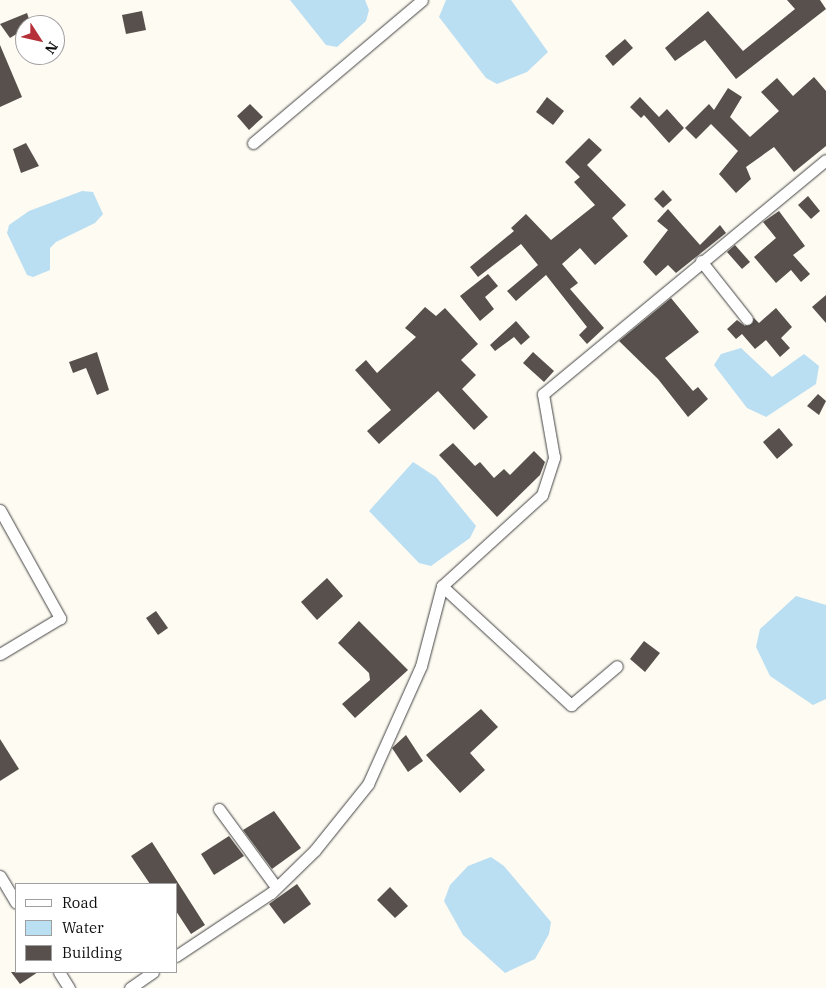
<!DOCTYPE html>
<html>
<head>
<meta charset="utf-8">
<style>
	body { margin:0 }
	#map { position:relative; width:826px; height:988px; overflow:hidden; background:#fefbf2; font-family:"IBM Plex Serif",serif }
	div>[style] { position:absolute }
	.water>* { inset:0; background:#badef2 }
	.building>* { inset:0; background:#57504c }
	.roads { filter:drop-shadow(0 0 1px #424242) drop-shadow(0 0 1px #424242) }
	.street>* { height:11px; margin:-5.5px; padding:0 5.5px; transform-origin:5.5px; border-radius:5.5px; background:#fff }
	span { translate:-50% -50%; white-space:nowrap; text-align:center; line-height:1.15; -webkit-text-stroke:5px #fff; paint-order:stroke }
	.legend { position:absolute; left:15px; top:883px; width:162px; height:90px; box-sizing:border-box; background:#fff; border:1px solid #9f9f9f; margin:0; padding:6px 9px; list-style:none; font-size:15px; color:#0f0f0f }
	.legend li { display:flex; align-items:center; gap:10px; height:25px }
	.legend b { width:25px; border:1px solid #9f9f9f }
	.north { position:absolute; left:15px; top:15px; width:50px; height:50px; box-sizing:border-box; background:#fff; border:1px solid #9f9f9f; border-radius:50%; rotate:125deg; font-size:14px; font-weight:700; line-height:20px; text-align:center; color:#0f0f0f }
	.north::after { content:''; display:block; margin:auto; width:18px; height:22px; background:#b53038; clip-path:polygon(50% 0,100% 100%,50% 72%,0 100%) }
</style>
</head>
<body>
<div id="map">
	<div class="water">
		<div style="clip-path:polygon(290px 0,365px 0,369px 10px,366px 21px,337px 47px,326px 45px)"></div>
		<div style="clip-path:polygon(446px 0,511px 0,548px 52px,527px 72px,497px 84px,486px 78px,439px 17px)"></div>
		<div style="clip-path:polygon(82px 191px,93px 192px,103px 214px,95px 223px,56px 242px,50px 248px,50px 270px,33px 277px,27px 275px,7px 233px,9px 225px,29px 211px)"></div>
		<div style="clip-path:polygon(741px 348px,772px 377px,804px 354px,819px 366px,816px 384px,766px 417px,747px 408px,714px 365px,721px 354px)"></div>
		<div style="clip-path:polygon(413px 462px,436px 477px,476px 526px,470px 538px,431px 566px,419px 563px,369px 511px)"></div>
		<div style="clip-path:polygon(796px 596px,826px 605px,826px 699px,813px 705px,770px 676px,756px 647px,760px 629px)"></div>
		<div style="clip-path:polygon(491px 857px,504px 866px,551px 922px,549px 934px,535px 959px,505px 973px,463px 935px,444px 901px,450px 885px,468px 866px)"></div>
	</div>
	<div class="building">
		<div style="clip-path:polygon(787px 0,820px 0,826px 9px,736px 79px,705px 40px,675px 61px,665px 48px,708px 11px,743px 51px,795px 9px)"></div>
		<div style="clip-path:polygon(142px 11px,146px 30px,126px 34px,122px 15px)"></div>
		<div style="clip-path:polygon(27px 13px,31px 25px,10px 38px,0 24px)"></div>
		<div style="clip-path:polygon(625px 39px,633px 48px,613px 66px,605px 56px)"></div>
		<div style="clip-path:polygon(0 45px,22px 97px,0 107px)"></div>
		<div style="clip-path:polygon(814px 77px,826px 91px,826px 146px,794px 172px,774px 147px,746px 167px,751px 179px,736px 193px,719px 174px,738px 151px,711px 124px,696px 139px,685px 128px,709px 104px,714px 110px,728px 88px,742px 97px,730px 117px,750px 137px,779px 111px,761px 92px,777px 78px,793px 96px)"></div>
		<div style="clip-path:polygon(547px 97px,564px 111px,553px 125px,536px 112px)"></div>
		<div style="clip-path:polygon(640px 97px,659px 117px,667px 109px,684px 128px,669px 143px,644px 115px,641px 118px,630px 107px)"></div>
		<div style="clip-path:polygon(250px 104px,263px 117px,249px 130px,237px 116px)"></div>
		<div style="clip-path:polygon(589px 138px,602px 150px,587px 165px,626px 205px,612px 218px,628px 236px,595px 265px,580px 248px,562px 264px,578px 283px,570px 289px,604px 328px,587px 344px,579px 335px,587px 327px,546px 275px,516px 301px,507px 291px,538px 265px,521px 244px,478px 277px,470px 267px,514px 231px,511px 228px,526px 214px,551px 240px,595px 205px,574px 182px,580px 177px,565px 162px)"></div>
		<div style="clip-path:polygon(26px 143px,39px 166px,21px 173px,13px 149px)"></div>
		<div style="clip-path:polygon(663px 190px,672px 200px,663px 208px,654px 199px)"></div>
		<div style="clip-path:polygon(808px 196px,820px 211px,811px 219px,798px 205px)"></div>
		<div style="clip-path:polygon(668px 209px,700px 245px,720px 225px,726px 233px,676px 273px,668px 265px,656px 276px,643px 262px,668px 230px,657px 221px)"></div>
		<div style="clip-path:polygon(779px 211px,805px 246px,793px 255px,810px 274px,801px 282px,791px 270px,776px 283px,754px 257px,776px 238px,763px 222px)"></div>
		<div style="clip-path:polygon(735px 245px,750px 262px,742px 269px,727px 252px)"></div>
		<div style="clip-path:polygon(488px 274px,498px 286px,485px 297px,494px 309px,480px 321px,460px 296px)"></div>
		<div style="clip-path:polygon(826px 295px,826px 323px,812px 307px)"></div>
		<div style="clip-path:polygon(671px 298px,699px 332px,665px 358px,693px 391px,698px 387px,708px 399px,688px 417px,658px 379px,619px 341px)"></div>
		<div style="clip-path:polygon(425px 307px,436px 316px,445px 308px,478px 344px,461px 360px,476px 375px,462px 389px,488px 417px,474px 430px,438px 391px,379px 444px,367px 431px,391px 410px,355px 370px,366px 360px,377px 373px,416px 337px,405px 328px)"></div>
		<div style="clip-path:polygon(776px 308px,792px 327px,781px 338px,790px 348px,780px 357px,766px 340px,755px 349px,742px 334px,736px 339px,727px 329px,737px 320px,745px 326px,754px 318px,759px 323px)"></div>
		<div style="clip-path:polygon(516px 321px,530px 337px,521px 345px,514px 337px,495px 351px,490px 345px)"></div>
		<div style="clip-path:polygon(97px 352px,109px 390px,97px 395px,86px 368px,73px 373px,69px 362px)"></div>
		<div style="clip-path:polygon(533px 352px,554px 371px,544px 382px,523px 363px)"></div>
		<div style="clip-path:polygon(818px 394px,826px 401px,819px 415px,807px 406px)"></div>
		<div style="clip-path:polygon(779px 428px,793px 445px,777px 459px,763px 442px)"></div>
		<div style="clip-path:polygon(453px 443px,475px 466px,480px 462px,494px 478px,504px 469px,510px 475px,534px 451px,545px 462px,540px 475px,497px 517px,439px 455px)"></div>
		<div style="clip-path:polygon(327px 578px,343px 596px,317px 620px,301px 602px)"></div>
		<div style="clip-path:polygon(156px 611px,168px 628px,158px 635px,146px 618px)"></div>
		<div style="clip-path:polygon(359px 621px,408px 670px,355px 718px,342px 704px,370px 680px,369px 673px,338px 643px)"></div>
		<div style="clip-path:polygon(644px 641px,660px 653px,645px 672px,630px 659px)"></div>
		<div style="clip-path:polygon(481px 709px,498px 727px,470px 753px,485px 770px,460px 793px,426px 755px)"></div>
		<div style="clip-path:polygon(406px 735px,423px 761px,408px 772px,392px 748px)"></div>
		<div style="clip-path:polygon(0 739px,19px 769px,0 781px)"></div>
		<div style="clip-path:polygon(274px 811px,301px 848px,272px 869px,243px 830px)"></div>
		<div style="clip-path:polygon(229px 836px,244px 856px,214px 875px,201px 854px)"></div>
		<div style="clip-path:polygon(152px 842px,205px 925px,191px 934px,176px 911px,176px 884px,150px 884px,131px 856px)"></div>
		<div style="clip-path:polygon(297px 884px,311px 904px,284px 924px,269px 904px)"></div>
		<div style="clip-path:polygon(390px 887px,408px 906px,395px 918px,377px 900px)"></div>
		<div style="clip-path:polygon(11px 972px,38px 972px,20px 984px)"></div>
	</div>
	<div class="roads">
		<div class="street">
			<div style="left:253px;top:143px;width:221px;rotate:-40.2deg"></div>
			<div style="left:701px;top:261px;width:74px;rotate:51.6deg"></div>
			<div style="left:0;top:510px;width:124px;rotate:60.9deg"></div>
			<div style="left:60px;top:618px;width:70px;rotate:149deg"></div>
			<div style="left:442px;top:586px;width:176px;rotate:42.7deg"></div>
			<div style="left:571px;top:705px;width:60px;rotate:-40.3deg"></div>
			<div style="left:219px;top:809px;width:97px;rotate:53.8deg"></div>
			<div style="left:0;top:876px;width:31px;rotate:59deg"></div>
			<div style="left:176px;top:956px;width:114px;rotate:-33.6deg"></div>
			<div style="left:271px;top:893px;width:62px;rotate:-44.3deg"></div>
			<div style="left:315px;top:850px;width:85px;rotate:-51.2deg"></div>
			<div style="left:368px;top:784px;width:129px;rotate:-65.8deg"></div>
			<div style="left:421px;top:666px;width:83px;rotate:-75.3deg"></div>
			<div style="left:442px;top:586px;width:135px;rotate:-42.3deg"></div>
			<div style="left:542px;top:495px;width:40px;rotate:-72deg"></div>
			<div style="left:554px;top:457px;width:64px;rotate:-99.9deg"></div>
			<div style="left:543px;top:394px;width:367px;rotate:-39.6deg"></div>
			<div style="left:59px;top:972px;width:19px;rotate:58deg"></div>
			<div style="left:130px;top:988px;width:28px;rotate:-35deg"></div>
		</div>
	</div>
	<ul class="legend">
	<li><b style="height:6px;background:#fff"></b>Road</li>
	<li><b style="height:14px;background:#badef2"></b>Water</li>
	<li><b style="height:14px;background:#57504c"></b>Building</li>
	</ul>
	<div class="north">N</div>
</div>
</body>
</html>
